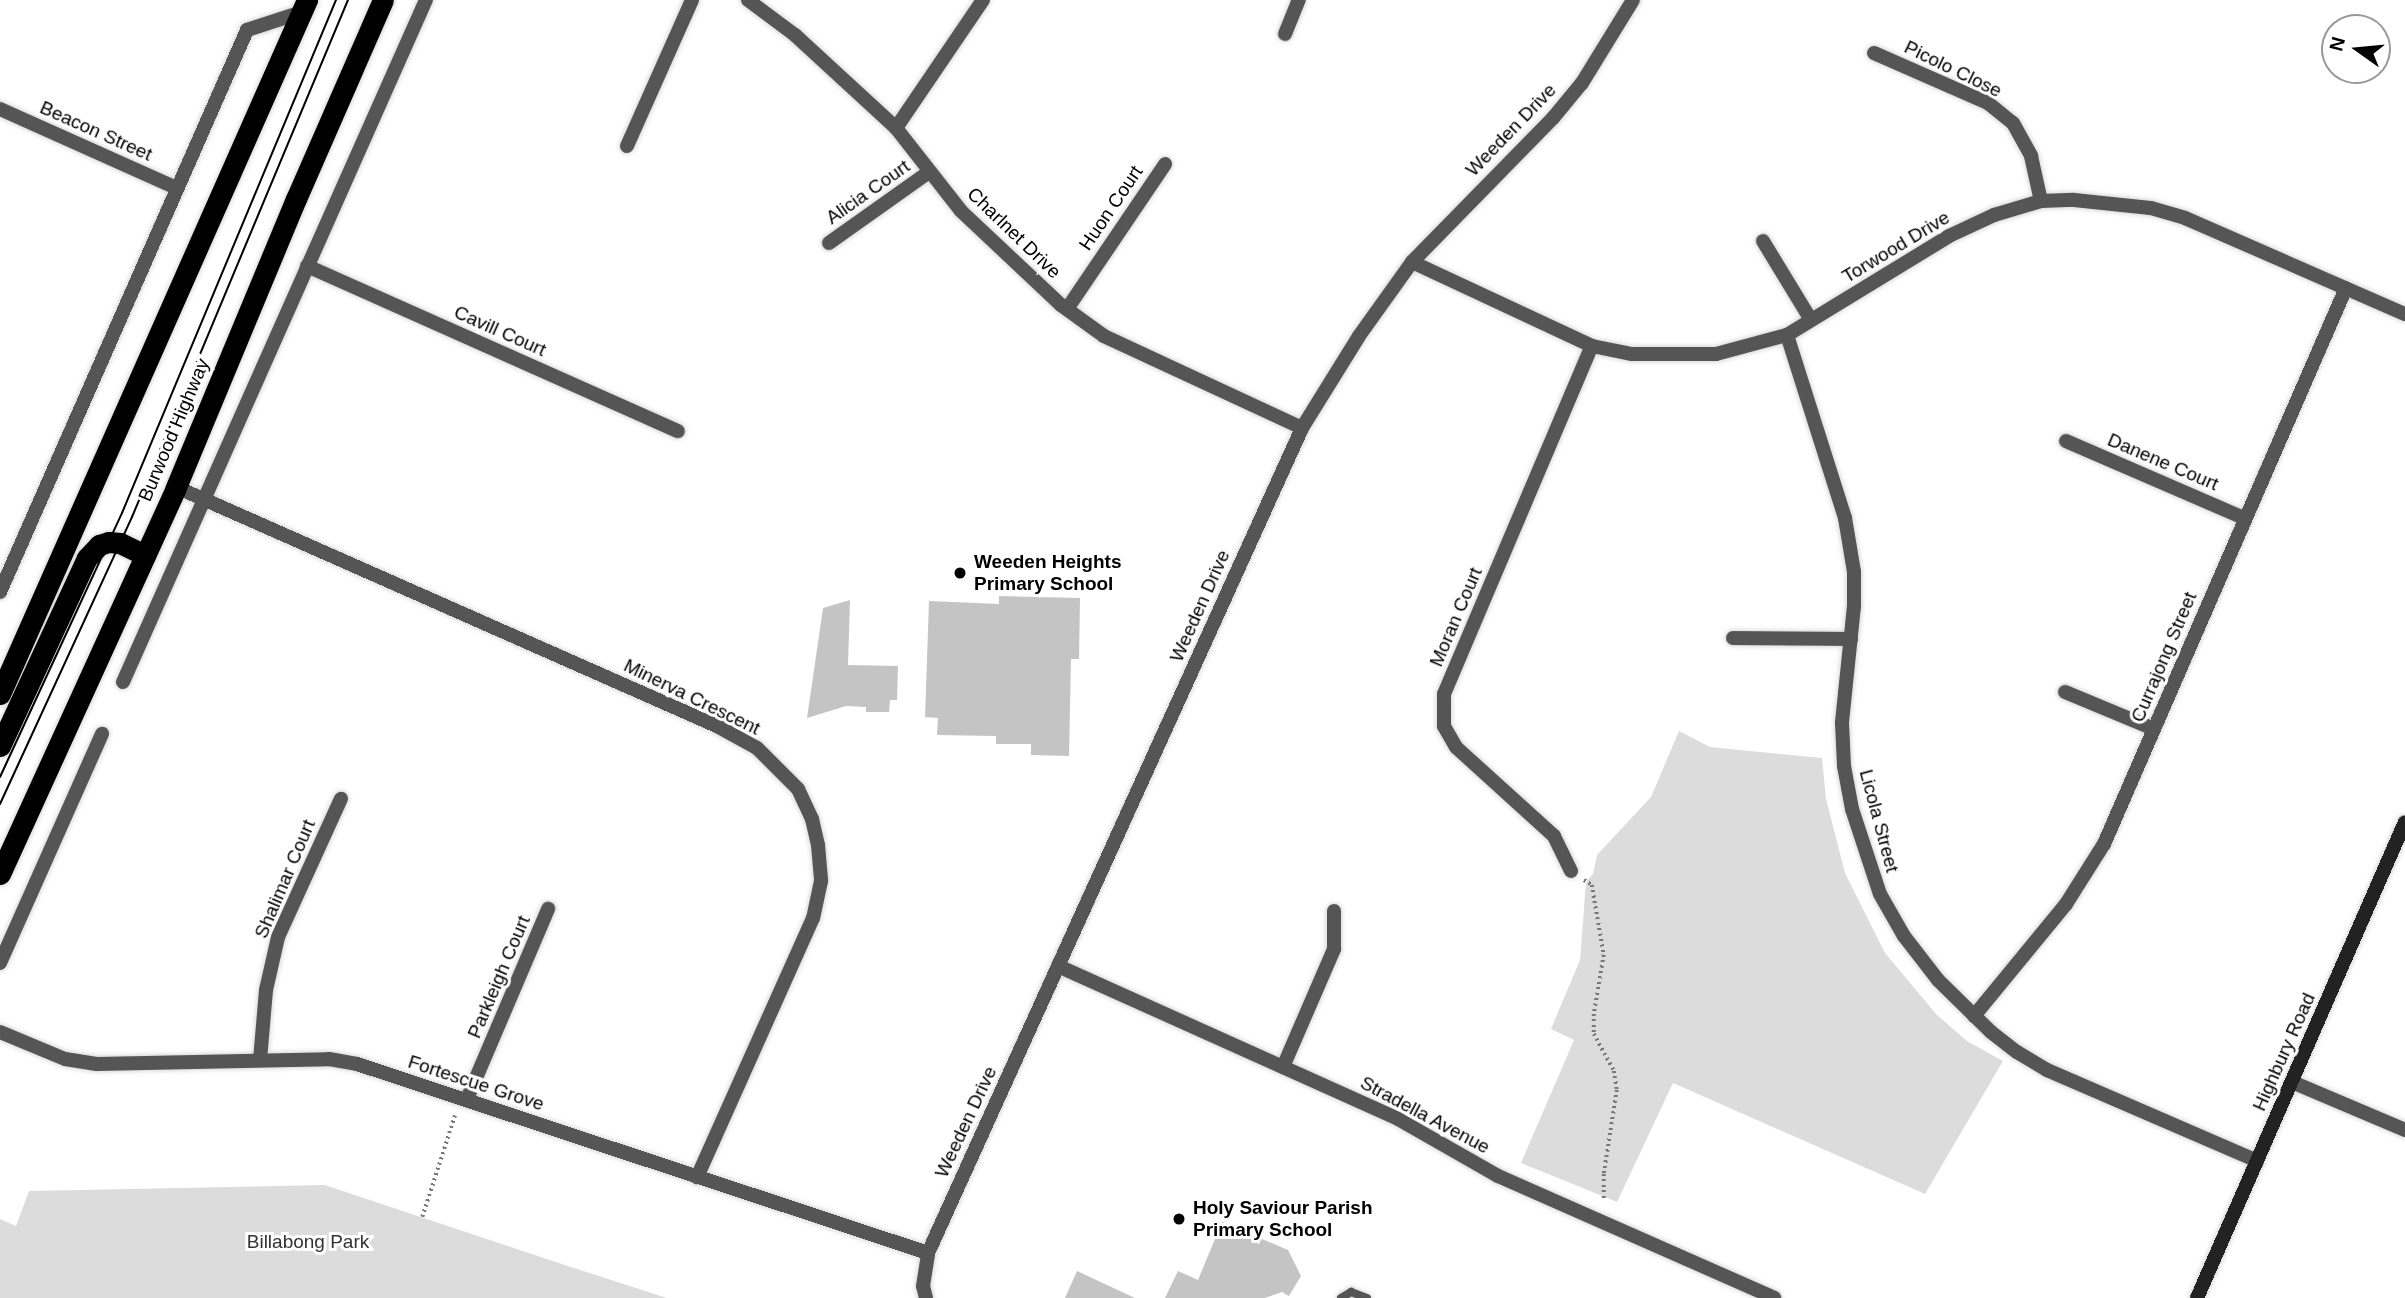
<!DOCTYPE html>
<html>
<head>
<meta charset="utf-8">
<style>
	body { margin:0 }
	#map { position:relative; width:2405px; height:1298px; overflow:hidden; background:#fff; font-family:Helvetica,sans-serif }
	div>[style] { position:absolute }
	.green>* { inset:0; background:#dcdcdc }
	.building>* { inset:0; background:#c4c4c4 }
	.path>* { height:3.5px; margin-top:-1.75px; transform-origin:0; background:repeating-linear-gradient(90deg,#777 0 2px,transparent 0 5.5px) }
	.roads { filter:drop-shadow(0 0 2px #dbdbdb) drop-shadow(0 0 2px #dbdbdb) }
	.lane>* { height:8px; margin:-4px; padding:0 4px; transform-origin:4px; border-radius:4px; background:#555 }
	.street>* { height:14px; margin:-7px; padding:0 7px; transform-origin:7px; border-radius:7px; background:#555 }
	.secondary>* { height:14px; margin:-7px; padding:0 7px; transform-origin:7px; border-radius:7px; background:#222 }
	.highway>* { height:21px; margin:-10.5px; padding:0 10.5px; transform-origin:10.5px; border-radius:10.5px; background:#000 }
	.tram>* { height:2px; margin:-1px; padding:0 1px; transform-origin:1px; border-radius:1px; background:#000 }
	.dots>* { width:19px; height:19px; translate:-50% -50%; box-sizing:border-box; border:4px solid #fff; border-radius:50% }
	span { translate:-50% -50%; white-space:nowrap; text-align:center; line-height:1.15; -webkit-text-stroke:6px #fff; paint-order:stroke }
	.street-label { font-size:19px; color:#000 }
	.poi-label { font-size:19px; color:#000; font-weight:700 }
	.left { translate:0 -50%; text-align:left }
	.park-label { font-size:19px; color:#333 }
	.north { position:absolute; left:2321px; top:14px; width:70px; height:70px; box-sizing:border-box; background:#fff; border:2px solid #999; border-radius:50%; rotate:285deg; font-size:19px; font-weight:700; line-height:28px; text-align:center; color:#000 }
	.north::after { content:''; display:block; margin:auto; width:24px; height:32px; background:#000; clip-path:polygon(50% 0,100% 100%,50% 72%,0 100%) }
</style>
</head>
<body>
<div id="map">
	<div class="green">
		<div style="clip-path:polygon(1679px 731px,1710px 747px,1822px 758px,1826px 799px,1845px 873px,1885px 953px,1937px 1015px,1967px 1041px,2003px 1061px,1925px 1194px,1673px 1083px,1617px 1202px,1521px 1163px,1574px 1040px,1551px 1029px,1580px 960px,1586px 882px,1593px 874px,1597px 855px,1651px 797px)"></div>
		<div style="clip-path:polygon(325px 1185px,571px 1267px,667px 1298px,0 1298px,0 1219px,16px 1226px,29px 1191px)"></div>
	</div>
	<div class="building">
		<div style="clip-path:polygon(999px 596px,1080px 598px,1079px 659px,1071px 659px,1069px 756px,1031px 755px,1031px 744px,996px 744px,996px 736px,937px 735px,938px 718px,925px 717px,929px 601px,999px 604px)"></div>
		<div style="clip-path:polygon(850px 600px,848px 665px,898px 666px,897px 700px,890px 700px,889px 712px,866px 712px,866px 707px,846px 706px,807px 718px,823px 608px)"></div>
		<div style="clip-path:polygon(1222px 1222px,1288px 1250px,1301px 1276px,1289px 1296px,1282px 1292px,1265px 1298px,1165px 1298px,1178px 1271px,1198px 1280px)"></div>
		<div style="clip-path:polygon(1077px 1271px,1135px 1298px,1065px 1298px)"></div>
	</div>
	<div class="path">
		<div style="left:1584px;top:880px;width:9px;rotate:32deg"></div>
		<div style="left:1592px;top:885px;width:71px;rotate:80.3deg"></div>
		<div style="left:1604px;top:955px;width:60px;rotate:99.6deg"></div>
		<div style="left:1594px;top:1014px;width:20px;rotate:90deg"></div>
		<div style="left:1594px;top:1034px;width:42px;rotate:61.6deg"></div>
		<div style="left:1614px;top:1071px;width:19px;rotate:81deg"></div>
		<div style="left:1617px;top:1090px;width:85px;rotate:98.8deg"></div>
		<div style="left:1604px;top:1174px;width:27px;rotate:90deg"></div>
		<div style="left:422px;top:1217px;width:107px;rotate:-72.1deg"></div>
	</div>
	<div class="roads">
		<div class="lane">
			<div style="left:1341px;top:1298px;width:12px;rotate:-31deg"></div>
			<div style="left:1351px;top:1292px;width:17px;rotate:21deg"></div>
		</div>
		<div class="street">
			<div style="left:748px;top:0;width:59px;rotate:36.7deg"></div>
			<div style="left:795px;top:35px;width:137px;rotate:42.6deg"></div>
			<div style="left:896px;top:128px;width:105px;rotate:51.9deg"></div>
			<div style="left:961px;top:211px;width:137px;rotate:43.2deg"></div>
			<div style="left:1061px;top:305px;width:53px;rotate:35.8deg"></div>
			<div style="left:1104px;top:336px;width:218px;rotate:24.9deg"></div>
			<div style="left:1285px;top:34px;width:37px;rotate:-68deg"></div>
			<div style="left:1874px;top:53px;width:124px;rotate:23.7deg"></div>
			<div style="left:1988px;top:103px;width:32px;rotate:39deg"></div>
			<div style="left:2013px;top:123px;width:38px;rotate:61deg"></div>
			<div style="left:2031px;top:156px;width:46px;rotate:77.5deg"></div>
			<div style="left:0;top:109px;width:194px;rotate:24.1deg"></div>
			<div style="left:896px;top:128px;width:155px;rotate:-55.8deg"></div>
			<div style="left:627px;top:146px;width:160px;rotate:-66deg"></div>
			<div style="left:1763px;top:241px;width:92px;rotate:58.7deg"></div>
			<div style="left:829px;top:243px;width:123px;rotate:-35.4deg"></div>
			<div style="left:1412px;top:262px;width:199px;rotate:25deg"></div>
			<div style="left:1592px;top:346px;width:41px;rotate:11.3deg"></div>
			<div style="left:1632px;top:354px;width:84px"></div>
			<div style="left:1716px;top:354px;width:73px;rotate:-15deg"></div>
			<div style="left:1787px;top:335px;width:190px;rotate:-31.4deg"></div>
			<div style="left:1949px;top:236px;width:50px;rotate:-25deg"></div>
			<div style="left:1994px;top:215px;width:49px;rotate:-16.6deg"></div>
			<div style="left:2041px;top:201px;width:33px;rotate:-2deg"></div>
			<div style="left:2074px;top:200px;width:77px;rotate:5.9deg"></div>
			<div style="left:2151px;top:208px;width:35px;rotate:16deg"></div>
			<div style="left:2185px;top:218px;width:240px;rotate:23.6deg"></div>
			<div style="left:307px;top:266px;width:406px;rotate:24deg"></div>
			<div style="left:1067px;top:309px;width:175px;rotate:-55.9deg"></div>
			<div style="left:1787px;top:335px;width:192px;rotate:72.4deg"></div>
			<div style="left:1845px;top:518px;width:55px;rotate:80.5deg"></div>
			<div style="left:1854px;top:572px;width:34px;rotate:90deg"></div>
			<div style="left:1854px;top:606px;width:118px;rotate:95.9deg"></div>
			<div style="left:1842px;top:723px;width:43px;rotate:87.3deg"></div>
			<div style="left:1844px;top:766px;width:44px;rotate:79.5deg"></div>
			<div style="left:1852px;top:809px;width:89px;rotate:71.8deg"></div>
			<div style="left:1880px;top:894px;width:48px;rotate:60.3deg"></div>
			<div style="left:1904px;top:936px;width:56px;rotate:52.3deg"></div>
			<div style="left:1938px;top:980px;width:74px;rotate:44.5deg"></div>
			<div style="left:1991px;top:1032px;width:33px;rotate:38deg"></div>
			<div style="left:2017px;top:1052px;width:35px;rotate:31deg"></div>
			<div style="left:2047px;top:1070px;width:229px;rotate:23.4deg"></div>
			<div style="left:2066px;top:441px;width:194px;rotate:23.4deg"></div>
			<div style="left:176px;top:487px;width:594px;rotate:23.84deg"></div>
			<div style="left:719px;top:727px;width:43px;rotate:28.9deg"></div>
			<div style="left:757px;top:748px;width:58px;rotate:45deg"></div>
			<div style="left:798px;top:789px;width:33px;rotate:65deg"></div>
			<div style="left:812px;top:819px;width:27px;rotate:77deg"></div>
			<div style="left:818px;top:845px;width:36px;rotate:85deg"></div>
			<div style="left:821px;top:881px;width:38px;rotate:102deg"></div>
			<div style="left:813px;top:918px;width:284px;rotate:114.1deg"></div>
			<div style="left:0;top:592px;width:614px;rotate:-66.27deg"></div>
			<div style="left:247px;top:30px;width:58px;rotate:-18.1deg"></div>
			<div style="left:1733px;top:638px;width:118px;rotate:0.5deg"></div>
			<div style="left:123px;top:682px;width:746px;rotate:-66.05deg"></div>
			<div style="left:2065px;top:692px;width:96px;rotate:22.6deg"></div>
			<div style="left:1571px;top:871px;width:39px;rotate:-116deg"></div>
			<div style="left:1554px;top:836px;width:132px;rotate:-137.8deg"></div>
			<div style="left:1456px;top:747px;width:24px;rotate:-120deg"></div>
			<div style="left:1444px;top:726px;width:32px;rotate:-90deg"></div>
			<div style="left:1444px;top:694px;width:378px;rotate:-67deg"></div>
			<div style="left:0;top:963px;width:251px;rotate:-66deg"></div>
			<div style="left:1058px;top:966px;width:373px;rotate:24.2deg"></div>
			<div style="left:1398px;top:1119px;width:115px;rotate:29.7deg"></div>
			<div style="left:1498px;top:1176px;width:302px;rotate:23.8deg"></div>
			<div style="left:1974px;top:1016px;width:145px;rotate:-50.6deg"></div>
			<div style="left:2066px;top:904px;width:71px;rotate:-57.7deg"></div>
			<div style="left:2104px;top:844px;width:606px;rotate:-66.48deg"></div>
			<div style="left:0;top:1032px;width:70px;rotate:22.6deg"></div>
			<div style="left:65px;top:1059px;width:32px;rotate:9deg"></div>
			<div style="left:97px;top:1064px;width:232px;rotate:-1.2deg"></div>
			<div style="left:329px;top:1059px;width:28px;rotate:10deg"></div>
			<div style="left:357px;top:1064px;width:601px;rotate:18.31deg"></div>
			<div style="left:260px;top:1060px;width:70px;rotate:-85.1deg"></div>
			<div style="left:266px;top:990px;width:54px;rotate:-77.2deg"></div>
			<div style="left:278px;top:937px;width:152px;rotate:-65.5deg"></div>
			<div style="left:1283px;top:1067px;width:129px;rotate:-66.6deg"></div>
			<div style="left:1334px;top:949px;width:38px;rotate:-90deg"></div>
			<div style="left:2292px;top:1082px;width:123px;rotate:23deg"></div>
			<div style="left:467px;top:1099px;width:207px;rotate:-66.9deg"></div>
			<div style="left:926px;top:1298px;width:12px;rotate:-104deg"></div>
			<div style="left:923px;top:1286px;width:33px;rotate:-81deg"></div>
			<div style="left:928px;top:1253px;width:906px;rotate:-65.61deg"></div>
			<div style="left:1302px;top:428px;width:108px;rotate:-58.2deg"></div>
			<div style="left:1359px;top:336px;width:91px;rotate:-54.4deg"></div>
			<div style="left:1412px;top:262px;width:202px;rotate:-45.6deg"></div>
			<div style="left:1553px;top:118px;width:45px;rotate:-50.4deg"></div>
			<div style="left:1582px;top:83px;width:97px;rotate:-58.4deg"></div>
		</div>
		<div class="secondary">
			<div style="left:2197px;top:1298px;width:519px;rotate:-66.4deg"></div>
		</div>
		<div class="highway">
			<div style="left:0;top:694px;width:759px;rotate:-66.14deg"></div>
			<div style="left:0;top:746px;width:207px;rotate:-65.2deg"></div>
			<div style="left:87px;top:558px;width:18px;rotate:-47deg"></div>
			<div style="left:99px;top:545px;width:10px;rotate:-17deg"></div>
			<div style="left:109px;top:542px;width:11px;rotate:5deg"></div>
			<div style="left:120px;top:543px;width:28px;rotate:26deg"></div>
			<div style="left:0;top:874px;width:425px;rotate:-65.5deg"></div>
			<div style="left:176px;top:487px;width:312px;rotate:-67.4deg"></div>
			<div style="left:296px;top:199px;width:217px;rotate:-66.4deg"></div>
		</div>
	</div>
	<div class="tram">
		<div style="left:0;top:777px;width:291px;rotate:-65.2deg"></div>
		<div style="left:122px;top:513px;width:556px;rotate:-67.36deg"></div>
		<div style="left:0;top:804px;width:316px;rotate:-65.3deg"></div>
		<div style="left:132px;top:517px;width:560px;rotate:-67.33deg"></div>
	</div>
	<div class="dots">
		<div style="left:960px;top:573px;background:#000"></div>
		<div style="left:1179px;top:1219px;background:#000"></div>
	</div>
	<div class="street-label">
		<span style="left:1953px;top:69px;rotate:26deg">Picolo Close</span>
		<span style="left:1511px;top:130px;rotate:-46deg">Weeden Drive</span>
		<span style="left:96px;top:131px;rotate:24deg">Beacon Street</span>
		<span style="left:868px;top:192px;rotate:-35deg">Alicia Court</span>
		<span style="left:1111px;top:208px;rotate:-56deg">Huon Court</span>
		<span style="left:1014px;top:233px;rotate:44deg">Charlnet Drive</span>
		<span style="left:1896px;top:247px;rotate:-31deg">Torwood Drive</span>
		<span style="left:500px;top:331px;rotate:24deg">Cavill Court</span>
		<span style="left:174px;top:430px;rotate:-67deg">Burwood Highway</span>
		<span style="left:2163px;top:462px;rotate:23deg">Danene Court</span>
		<span style="left:1200px;top:606px;rotate:-66deg">Weeden Drive</span>
		<span style="left:1456px;top:617px;rotate:-67deg">Moran Court</span>
		<span style="left:2164px;top:657px;rotate:-67deg">Currajong Street</span>
		<span style="left:692px;top:697px;rotate:26deg">Minerva Crescent</span>
		<span style="left:1879px;top:821px;rotate:75deg">Licola Street</span>
		<span style="left:285px;top:879px;rotate:-67deg">Shalimar Court</span>
		<span style="left:499px;top:977px;rotate:-67deg">Parkleigh Court</span>
		<span style="left:2284px;top:1052px;rotate:-66deg">Highbury Road</span>
		<span style="left:476px;top:1083px;rotate:18deg">Fortescue Grove</span>
		<span style="left:1425px;top:1115px;rotate:28deg">Stradella Avenue</span>
		<span style="left:966px;top:1122px;rotate:-65deg">Weeden Drive</span>
	</div>
	<div class="poi-label">
		<span class="left" style="left:974px;top:573px">Weeden Heights<br>Primary School</span>
		<span class="left" style="left:1193px;top:1219px">Holy Saviour Parish<br>Primary School</span>
	</div>
	<div class="park-label">
		<span style="left:308px;top:1242px">Billabong Park</span>
	</div>
	<div class="north">N</div>
</div>
</body>
</html>
